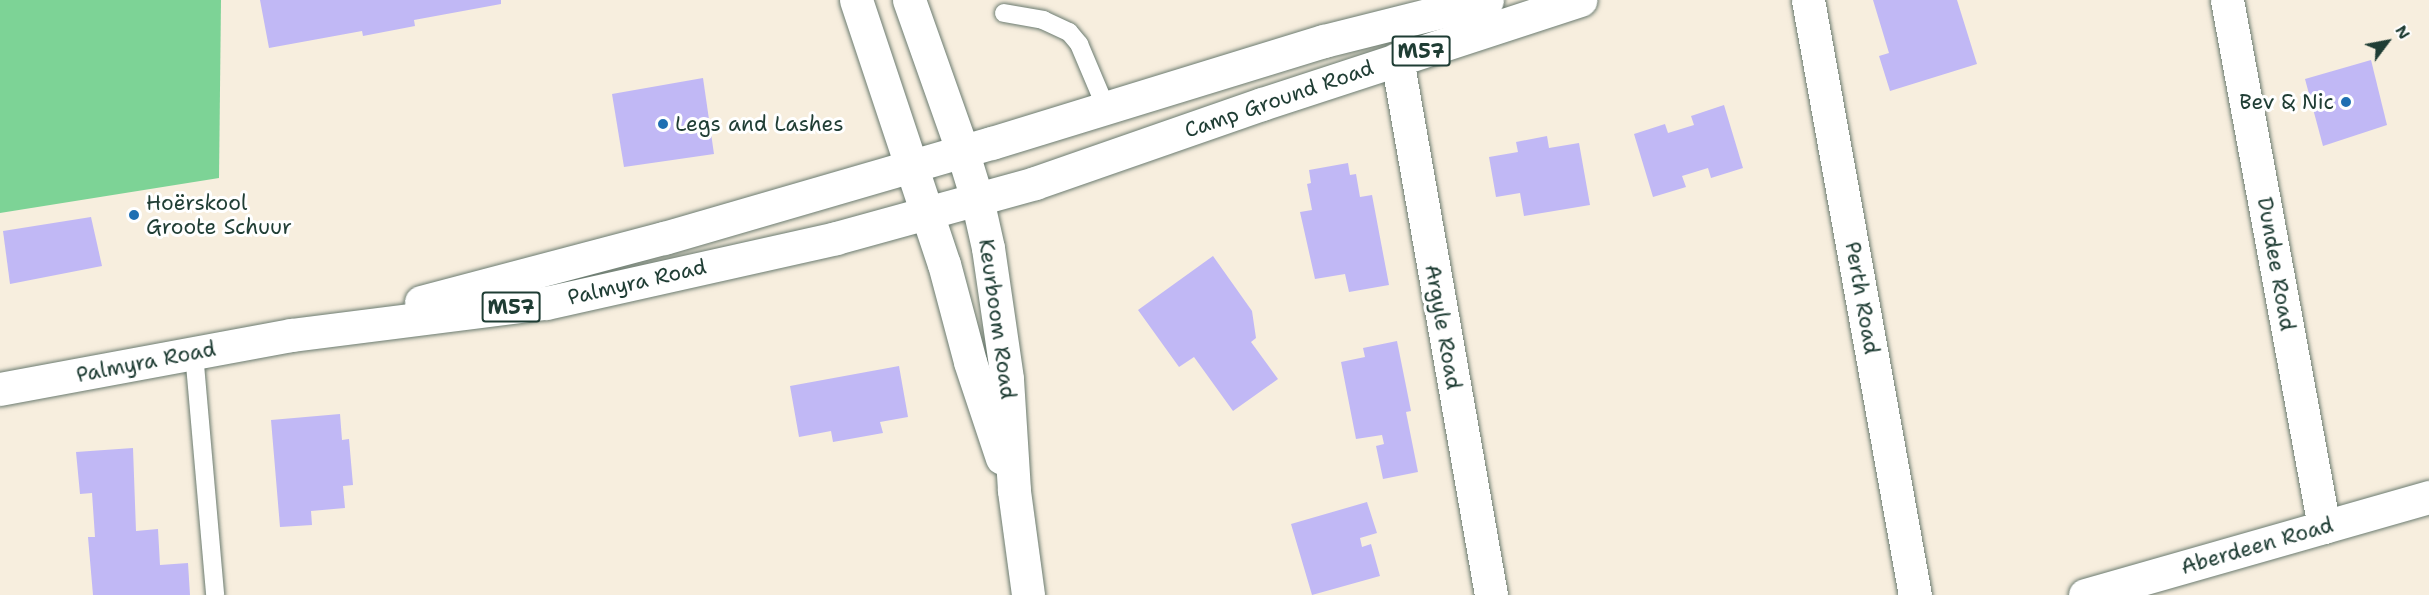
<!DOCTYPE html>
<html>
<head>
<meta charset="utf-8">
<style>
	body { margin:0 }
	#map { position:relative; width:2429px; height:595px; overflow:hidden; background:#f7eede; font-family:"Shantell Sans",sans-serif }
	div>[style] { position:absolute }
	.green>* { inset:0; background:#7dd396 }
	.building>* { inset:0; background:#c1b8f5 }
	.roads { filter:drop-shadow(0 0 2px #6b7b70) drop-shadow(0 0 2px #6b7b70) }
	.service>* { height:18px; margin:-9px; padding:0 9px; transform-origin:9px; border-radius:9px; background:#fff }
	.minor>* { height:33px; margin:-16.5px; padding:0 16.5px; transform-origin:16.5px; border-radius:16.5px; background:#fff }
	.secondary>* { height:33px; margin:-16.5px; padding:0 16.5px; transform-origin:16.5px; border-radius:16.5px; background:#fff }
	.primary>* { height:33px; margin:-16.5px; padding:0 16.5px; transform-origin:16.5px; border-radius:16.5px; background:#fff }
	.dots>* { width:16px; height:16px; translate:-50% -50%; box-sizing:border-box; border:3px solid #fff; border-radius:50% }
	span { translate:-50% -50%; white-space:nowrap; text-align:center; line-height:1.15; -webkit-text-stroke:6px #fff; paint-order:stroke }
	.shield-label span { padding:2px 4px; background:#fff; border:2px solid; border-radius:4px; -webkit-text-stroke-width:0 }
	.shield-label { font-size:20px; color:#1f3d34; font-weight:700 }
	.street-label { font-size:21px; color:#1f3d34 }
	.poi-label { font-size:21px; color:#1f3d34 }
	.right { translate:-100% -50%; text-align:right }
	.left { translate:0 -50%; text-align:left }
	.north { position:absolute; left:2357px; top:12px; width:60px; height:60px; -webkit-text-stroke:4px #fff; paint-order:stroke; rotate:58deg; font-size:16px; font-weight:700; line-height:24px; text-align:center; color:#1f3d34 }
	.north::after { content:''; display:block; margin:auto; width:21px; height:27px; background:#1f3d34; clip-path:polygon(50% 0,100% 100%,50% 72%,0 100%) }
</style>
</head>
<body>
<div id="map">
	<div class="green">
		<div style="clip-path:polygon(0 0,221px 0,219px 178px,0 213px)"></div>
	</div>
	<div class="building">
		<div style="clip-path:polygon(260px 0,501px 0,501px 4px,414px 20px,415px 26px,363px 36px,362px 31px,269px 48px)"></div>
		<div style="clip-path:polygon(1873px 0,1957px 0,1977px 64px,1890px 91px,1879px 56px,1889px 53px)"></div>
		<div style="clip-path:polygon(2371px 60px,2387px 125px,2323px 146px,2305px 79px)"></div>
		<div style="clip-path:polygon(703px 78px,714px 154px,624px 167px,612px 94px)"></div>
		<div style="clip-path:polygon(1724px 105px,1743px 168px,1711px 178px,1708px 168px,1682px 176px,1686px 187px,1653px 197px,1634px 134px,1665px 124px,1668px 133px,1694px 125px,1691px 116px)"></div>
		<div style="clip-path:polygon(1547px 136px,1549px 148px,1579px 143px,1590px 205px,1524px 216px,1520px 193px,1496px 197px,1489px 157px,1518px 152px,1516px 142px)"></div>
		<div style="clip-path:polygon(1348px 163px,1350px 175px,1356px 174px,1360px 197px,1372px 195px,1389px 285px,1349px 292px,1345px 274px,1315px 279px,1300px 212px,1312px 210px,1307px 184px,1311px 183px,1309px 170px)"></div>
		<div style="clip-path:polygon(91px 217px,102px 266px,10px 284px,3px 231px)"></div>
		<div style="clip-path:polygon(1213px 256px,1252px 311px,1256px 338px,1251px 342px,1278px 379px,1233px 411px,1194px 357px,1179px 367px,1138px 310px)"></div>
		<div style="clip-path:polygon(1397px 341px,1411px 411px,1406px 412px,1418px 472px,1383px 479px,1376px 446px,1384px 444px,1382px 435px,1356px 439px,1341px 362px,1365px 357px,1363px 348px)"></div>
		<div style="clip-path:polygon(899px 366px,908px 417px,880px 422px,883px 433px,833px 442px,831px 431px,799px 437px,790px 386px)"></div>
		<div style="clip-path:polygon(340px 414px,342px 440px,349px 439px,353px 485px,343px 486px,345px 508px,311px 511px,312px 525px,280px 527px,271px 420px)"></div>
		<div style="clip-path:polygon(133px 448px,136px 531px,158px 529px,160px 565px,188px 563px,190px 595px,93px 595px,88px 537px,95px 537px,92px 493px,80px 494px,76px 452px)"></div>
		<div style="clip-path:polygon(1367px 502px,1377px 533px,1360px 538px,1362px 547px,1371px 544px,1380px 576px,1312px 595px,1291px 524px)"></div>
	</div>
	<div class="roads">
		<div class="service">
			<div style="left:1004px;top:13px;width:40px;rotate:10deg"></div>
			<div style="left:1043px;top:20px;width:29px;rotate:25deg"></div>
			<div style="left:1069px;top:32px;width:16px;rotate:50deg"></div>
			<div style="left:1079px;top:44px;width:69px;rotate:67.1deg"></div>
			<div style="left:194px;top:353px;width:243px;rotate:85deg"></div>
		</div>
		<div class="minor">
			<div style="left:1808px;top:0;width:605px;rotate:79.81deg"></div>
			<div style="left:2227px;top:0;width:536px;rotate:79.57deg"></div>
			<div style="left:1397px;top:59px;width:544px;rotate:80.05deg"></div>
			<div style="left:2085px;top:595px;width:358px;rotate:-15.9deg"></div>
		</div>
		<div class="secondary">
			<div style="left:856px;top:0;width:278px;rotate:71.6deg"></div>
			<div style="left:944px;top:264px;width:101px;rotate:75.1deg"></div>
			<div style="left:970px;top:362px;width:101px;rotate:71.6deg"></div>
			<div style="left:909px;top:0;width:159px;rotate:70.5deg"></div>
			<div style="left:962px;top:150px;width:51px;rotate:73deg"></div>
			<div style="left:977px;top:199px;width:50px;rotate:77.3deg"></div>
			<div style="left:988px;top:248px;width:132px;rotate:81.7deg"></div>
			<div style="left:1007px;top:379px;width:112px;rotate:86.4deg"></div>
			<div style="left:1014px;top:491px;width:105px;rotate:82.3deg"></div>
		</div>
		<div class="primary">
			<div style="left:421px;top:302px;width:251px;rotate:-14.8deg"></div>
			<div style="left:664px;top:238px;width:341px;rotate:-16.2deg"></div>
			<div style="left:992px;top:143px;width:347px;rotate:-17.1deg"></div>
			<div style="left:1324px;top:41px;width:168px;rotate:-14.1deg"></div>
			<div style="left:0;top:389px;width:296px;rotate:-10.5deg"></div>
			<div style="left:291px;top:335px;width:257px;rotate:-7.2deg"></div>
			<div style="left:546px;top:303px;width:297px;rotate:-12.6deg"></div>
			<div style="left:836px;top:238px;width:206px;rotate:-15.4deg"></div>
			<div style="left:1035px;top:183px;width:240px;rotate:-19.2deg"></div>
			<div style="left:1262px;top:104px;width:335px;rotate:-18.1deg"></div>
		</div>
	</div>
	<div class="dots">
		<div style="left:2346px;top:102px;background:#1f6fb2"></div>
		<div style="left:663px;top:124px;background:#1f6fb2"></div>
		<div style="left:134px;top:215px;background:#1f6fb2"></div>
	</div>
	<div class="shield-label">
		<span style="left:1421px;top:51px">M57</span>
		<span style="left:511px;top:307px">M57</span>
	</div>
	<div class="street-label">
		<span style="left:1279px;top:99px;rotate:-19deg">Camp Ground Road</span>
		<span style="left:2276px;top:264px;rotate:80deg">Dundee Road</span>
		<span style="left:637px;top:282px;rotate:-13deg">Palmyra Road</span>
		<span style="left:1862px;top:298px;rotate:80deg">Perth Road</span>
		<span style="left:997px;top:319px;rotate:82deg">Keurboom Road</span>
		<span style="left:1443px;top:327px;rotate:80deg">Argyle Road</span>
		<span style="left:146px;top:362px;rotate:-11deg">Palmyra Road</span>
		<span style="left:2257px;top:546px;rotate:-16deg">Aberdeen Road</span>
	</div>
	<div class="poi-label">
		<span class="right" style="left:2334px;top:102px">Bev &amp; Nic</span>
		<span class="left" style="left:675px;top:124px">Legs and Lashes</span>
		<span class="left" style="left:146px;top:215px">Hoërskool<br>Groote Schuur</span>
	</div>
	<div class="north">N</div>
</div>
</body>
</html>
